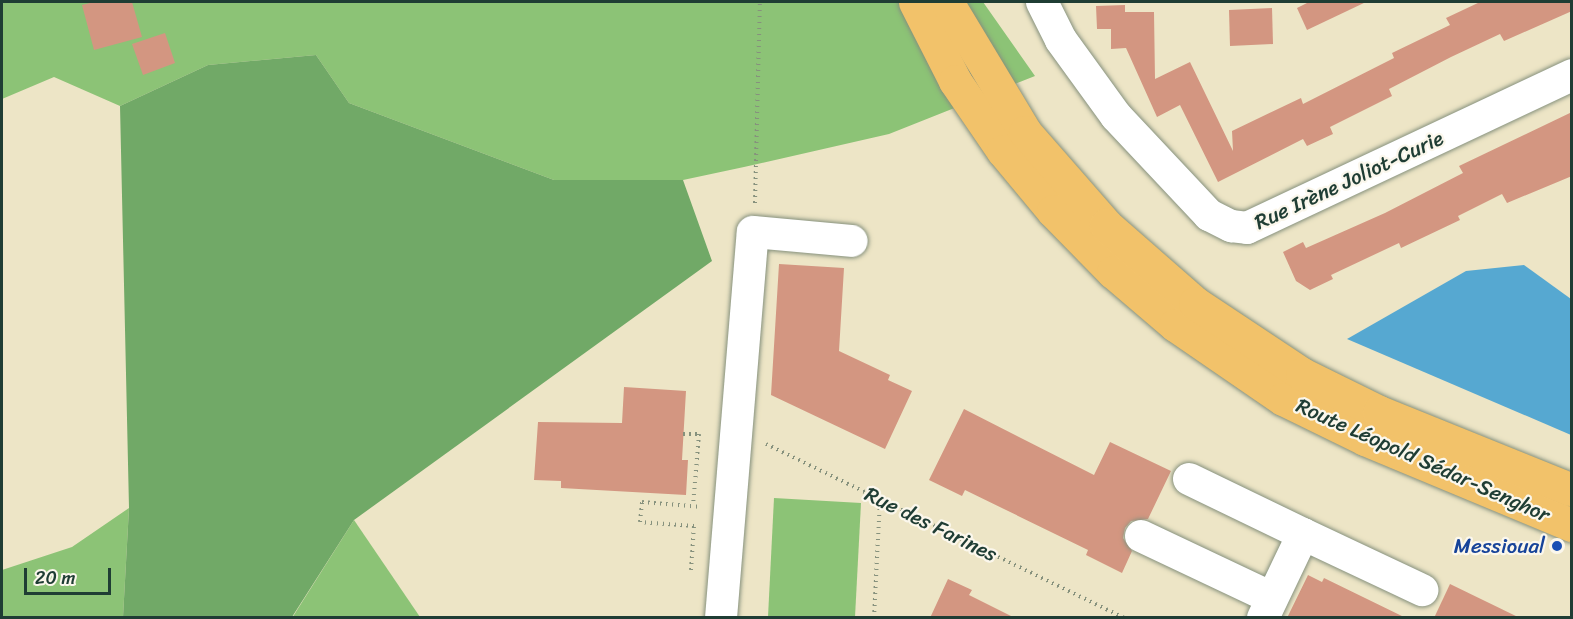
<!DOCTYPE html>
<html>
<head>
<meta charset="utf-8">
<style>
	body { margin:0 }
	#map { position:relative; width:1573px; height:619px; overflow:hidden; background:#ede5c6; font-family:Sriracha,sans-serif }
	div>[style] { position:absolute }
	.green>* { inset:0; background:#8cc376 }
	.forest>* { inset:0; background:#71a967 }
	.water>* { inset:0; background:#56a8d1 }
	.building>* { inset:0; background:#d39681 }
	.path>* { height:4px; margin-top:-2px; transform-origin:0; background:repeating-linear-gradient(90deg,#86917d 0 1.5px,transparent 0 6px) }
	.roads { filter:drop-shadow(0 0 2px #86917d) drop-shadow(0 0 2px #86917d) }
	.minor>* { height:32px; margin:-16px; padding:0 16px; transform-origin:16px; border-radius:16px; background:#fff }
	.major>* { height:33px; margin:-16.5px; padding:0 16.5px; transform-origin:16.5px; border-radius:16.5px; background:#f2c26a }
	.dots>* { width:16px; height:16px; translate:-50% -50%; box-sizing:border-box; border:3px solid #fbf7ec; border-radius:50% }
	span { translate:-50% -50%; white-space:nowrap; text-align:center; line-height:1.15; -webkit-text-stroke:4.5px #fbf7ec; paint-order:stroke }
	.street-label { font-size:21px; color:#1f3d34 }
	.transit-label { font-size:21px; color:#164399 }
	.right { translate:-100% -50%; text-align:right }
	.frame { position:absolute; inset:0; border:3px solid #1f3d34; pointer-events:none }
	.scale { position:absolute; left:24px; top:568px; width:87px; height:27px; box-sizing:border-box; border:3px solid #1f3d34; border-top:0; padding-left:8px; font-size:18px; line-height:21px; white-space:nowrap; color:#1f3d34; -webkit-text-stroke:4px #fbf7ec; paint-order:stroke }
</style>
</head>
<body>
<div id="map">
	<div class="green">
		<div style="clip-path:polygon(2px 2px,983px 2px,1035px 76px,889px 134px,744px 167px,683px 180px,554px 180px,349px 103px,316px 55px,208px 65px,120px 106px,54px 77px,2px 99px)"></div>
		<div style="clip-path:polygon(774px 498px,861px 503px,855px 617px,768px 617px)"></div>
		<div style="clip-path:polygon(129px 508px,123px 617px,2px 617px,2px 570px,72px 547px)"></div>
		<div style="clip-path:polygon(354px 520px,420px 617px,292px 618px)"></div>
	</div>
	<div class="forest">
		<div style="clip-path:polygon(316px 55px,349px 103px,554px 180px,683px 180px,712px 261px,354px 520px,292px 617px,123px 617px,129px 508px,120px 106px,208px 65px)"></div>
	</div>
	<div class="water">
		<div style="clip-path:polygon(1524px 265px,1571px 299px,1571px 435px,1347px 339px,1466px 271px)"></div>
	</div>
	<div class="building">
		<div style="clip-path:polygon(94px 2px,132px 2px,142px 37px,94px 50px,82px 5px)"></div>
		<div style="clip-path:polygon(1309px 2px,1366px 2px,1307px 30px,1297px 8px)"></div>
		<div style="clip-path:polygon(1480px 2px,1572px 2px,1572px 11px,1504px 41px,1500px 34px,1451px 57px,1389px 89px,1392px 96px,1330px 127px,1333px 134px,1307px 146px,1303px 139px,1218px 182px,1180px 105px,1157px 117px,1126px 48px,1111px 49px,1111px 29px,1097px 29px,1096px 6px,1125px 5px,1125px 12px,1154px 12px,1155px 79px,1190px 62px,1233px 151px,1232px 131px,1301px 98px,1303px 104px,1394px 58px,1392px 53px,1450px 25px,1446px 18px)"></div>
		<div style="clip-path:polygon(1272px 8px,1273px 44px,1230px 46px,1229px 10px)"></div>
		<div style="clip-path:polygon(165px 33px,175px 63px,143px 75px,132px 44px)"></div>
		<div style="clip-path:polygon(1572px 112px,1572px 176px,1507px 203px,1502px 194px,1458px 216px,1460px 220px,1401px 248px,1399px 243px,1331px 275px,1333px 279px,1310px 290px,1296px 281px,1283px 252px,1303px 242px,1306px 248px,1385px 213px,1463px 173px,1459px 166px)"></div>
		<div style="clip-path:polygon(779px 264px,844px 268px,839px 351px,890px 375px,888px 380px,912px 391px,885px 449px,771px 395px)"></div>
		<div style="clip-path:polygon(624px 387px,686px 391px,682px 460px,688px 460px,686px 495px,561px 488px,561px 481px,534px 480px,538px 422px,622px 423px)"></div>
		<div style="clip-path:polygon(964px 409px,1094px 475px,1110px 442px,1171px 471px,1148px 519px,1131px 521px,1125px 528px,1123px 538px,1132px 551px,1122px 573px,1086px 555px,1088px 550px,965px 490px,962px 496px,929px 480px)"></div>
		<div style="clip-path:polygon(1308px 575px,1322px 582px,1324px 578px,1406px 618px,1287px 618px)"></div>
		<div style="clip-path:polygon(948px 579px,972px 590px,969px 595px,1015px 618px,930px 618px)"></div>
		<div style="clip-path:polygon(1450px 584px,1520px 618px,1434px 618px)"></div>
	</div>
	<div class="path">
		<div style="left:755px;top:203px;width:201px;rotate:-88.6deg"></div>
		<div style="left:683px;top:434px;width:16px"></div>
		<div style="left:699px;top:434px;width:72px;rotate:94.8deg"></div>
		<div style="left:766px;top:444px;width:398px;rotate:25.9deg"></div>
		<div style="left:691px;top:570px;width:44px;rotate:-86.1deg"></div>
		<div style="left:694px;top:526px;width:54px;rotate:-175.8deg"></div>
		<div style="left:640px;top:522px;width:20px;rotate:-84deg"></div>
		<div style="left:642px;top:502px;width:60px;rotate:4.8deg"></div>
		<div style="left:874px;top:618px;width:119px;rotate:-87.1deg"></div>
	</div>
	<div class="roads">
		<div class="minor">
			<div style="left:1042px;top:2px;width:42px;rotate:63.4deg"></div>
			<div style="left:1061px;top:40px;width:94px;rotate:54.1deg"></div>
			<div style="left:1116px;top:116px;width:136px;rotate:46.8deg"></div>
			<div style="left:1209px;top:215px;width:25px;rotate:27deg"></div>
			<div style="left:1231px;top:226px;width:16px;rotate:7deg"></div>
			<div style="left:1247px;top:228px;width:359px;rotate:-25.2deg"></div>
			<div style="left:1189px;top:479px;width:127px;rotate:25.8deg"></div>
			<div style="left:1141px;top:536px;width:145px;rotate:25.3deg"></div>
			<div style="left:721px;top:618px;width:387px;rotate:-85.3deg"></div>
			<div style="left:753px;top:232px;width:99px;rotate:5.2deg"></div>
			<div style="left:1263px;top:618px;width:93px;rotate:-64.5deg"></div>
			<div style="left:1303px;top:534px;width:132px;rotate:25.2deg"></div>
		</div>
		<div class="major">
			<div style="left:915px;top:2px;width:89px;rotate:63.1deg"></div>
			<div style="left:955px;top:81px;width:85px;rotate:55.6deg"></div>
			<div style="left:1003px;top:151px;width:78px;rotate:50.2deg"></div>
			<div style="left:1053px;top:211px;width:86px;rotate:45.5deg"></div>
			<div style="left:1113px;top:272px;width:82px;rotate:40.5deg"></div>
			<div style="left:1175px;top:325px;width:131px;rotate:34.4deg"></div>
			<div style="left:1283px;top:399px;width:91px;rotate:26deg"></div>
			<div style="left:1365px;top:439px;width:224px;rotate:22.6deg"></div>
			<div style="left:947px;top:2px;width:152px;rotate:59deg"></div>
			<div style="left:1025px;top:132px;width:123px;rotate:48.9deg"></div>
			<div style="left:1106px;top:225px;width:118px;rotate:41.2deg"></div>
			<div style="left:1195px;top:303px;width:128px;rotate:33.6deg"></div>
			<div style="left:1302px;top:374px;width:86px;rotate:26.3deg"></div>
			<div style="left:1379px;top:412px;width:208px;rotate:22deg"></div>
		</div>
	</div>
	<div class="dots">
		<div style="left:1557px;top:546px;background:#1a4fb4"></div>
	</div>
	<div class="street-label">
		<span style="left:1349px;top:180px;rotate:-25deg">Rue Irène Joliot-Curie</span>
		<span style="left:1423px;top:460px;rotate:24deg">Route Léopold Sédar-Senghor</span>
		<span style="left:931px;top:524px;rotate:26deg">Rue des Farines</span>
	</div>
	<div class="transit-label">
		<span class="right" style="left:1545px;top:546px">Messioual</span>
	</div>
	<div class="frame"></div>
	<div class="scale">20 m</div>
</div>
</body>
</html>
